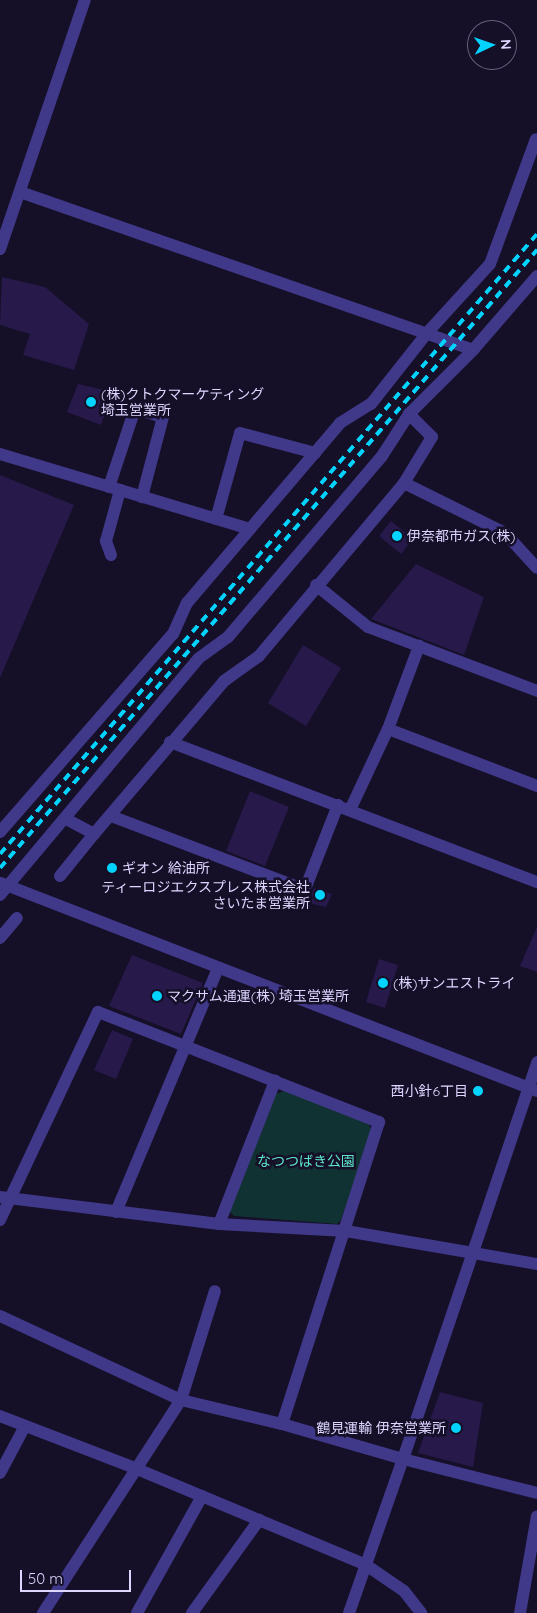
<!DOCTYPE html>
<html>
<head>
<meta charset="utf-8">
<style>
	body { margin:0 }
	#map { position:relative; width:537px; height:1613px; overflow:hidden; background:#150f28; font-family:Quicksand,"Noto Sans JP",sans-serif }
	div>[style] { position:absolute }
	.green>* { inset:0; background:#113233 }
	.building>* { inset:0; background:#271a4a }
	.minor>* { height:12px; margin:-6px; padding:0 6px; transform-origin:6px; border-radius:6px; background:#403889 }
	.rail>* { height:4px; margin-top:-2px; transform-origin:0; background:repeating-linear-gradient(90deg,#02d4ff 0 8px,transparent 0 14px) }
	.dots>* { width:14px; height:14px; translate:-50% -50%; box-sizing:border-box; border:2px solid #150f28; border-radius:50% }
	span { translate:-50% -50%; white-space:nowrap; text-align:center; line-height:1.15; -webkit-text-stroke:5px #150f28; paint-order:stroke }
	.poi-label { font-size:14px; color:#ddd6ff }
	.left { translate:0 -50%; text-align:left }
	.right { translate:-100% -50%; text-align:right }
	.park-label { font-size:14px; color:#5ce5cc }
	.north { position:absolute; left:467px; top:20px; width:50px; height:50px; box-sizing:border-box; background:#150f28; border:1px solid #655f7e; border-radius:50%; rotate:87deg; font-size:14px; font-weight:700; line-height:20px; text-align:center; color:#ddd6ff }
	.north::after { content:''; display:block; margin:auto; width:18px; height:22px; background:#02d4ff; clip-path:polygon(50% 0,100% 100%,50% 72%,0 100%) }
	.scale { position:absolute; left:20px; top:1570px; width:111px; height:22px; box-sizing:border-box; border:2px solid #ddd6ff; border-top:0; padding-left:6px; font-size:15px; line-height:18px; white-space:nowrap; color:#ddd6ff; -webkit-text-stroke:4px #150f28; paint-order:stroke }
</style>
</head>
<body>
<div id="map">
	<div class="green">
		<div style="clip-path:polygon(284px 1091px,368px 1123px,372px 1131px,341px 1220px,337px 1224px,234px 1216px,229px 1211px,275px 1094px)"></div>
	</div>
	<div class="building">
		<div style="clip-path:polygon(2px 277px,45px 287px,89px 324px,74px 370px,23px 355px,30px 334px,0 325px)"></div>
		<div style="clip-path:polygon(78px 384px,112px 392px,101px 425px,67px 412px)"></div>
		<div style="clip-path:polygon(0 475px,74px 505px,0 678px)"></div>
		<div style="clip-path:polygon(391px 521px,413px 539px,401px 554px,379px 536px)"></div>
		<div style="clip-path:polygon(416px 564px,484px 597px,464px 655px,371px 619px)"></div>
		<div style="clip-path:polygon(303px 645px,341px 668px,306px 726px,268px 703px)"></div>
		<div style="clip-path:polygon(250px 791px,289px 807px,265px 866px,226px 851px)"></div>
		<div style="clip-path:polygon(314px 888px,332px 894px,326px 907px,308px 903px)"></div>
		<div style="clip-path:polygon(537px 927px,537px 972px,520px 966px)"></div>
		<div style="clip-path:polygon(132px 955px,203px 983px,181px 1034px,109px 1006px)"></div>
		<div style="clip-path:polygon(379px 959px,398px 965px,385px 1008px,366px 1002px)"></div>
		<div style="clip-path:polygon(112px 1030px,133px 1039px,116px 1079px,94px 1070px)"></div>
		<div style="clip-path:polygon(440px 1392px,483px 1403px,473px 1467px,418px 1453px)"></div>
	</div>
	<div class="minor">
		<div style="left:20px;top:192px;width:480px;rotate:19.2deg"></div>
		<div style="left:0;top:249px;width:263px;rotate:-71.2deg"></div>
		<div style="left:0;top:454px;width:261px;rotate:16.7deg"></div>
		<div style="left:404px;top:483px;width:113px;rotate:26.3deg"></div>
		<div style="left:505px;top:533px;width:47px;rotate:47.6deg"></div>
		<div style="left:109px;top:487px;width:82px;rotate:-71.6deg"></div>
		<div style="left:135px;top:409px;width:29px;rotate:16deg"></div>
		<div style="left:163px;top:417px;width:83px;rotate:104.7deg"></div>
		<div style="left:216px;top:519px;width:89px;rotate:-74.4deg"></div>
		<div style="left:240px;top:433px;width:78px;rotate:14.9deg"></div>
		<div style="left:111px;top:555px;width:15px;rotate:-110deg"></div>
		<div style="left:106px;top:541px;width:53px;rotate:-74.6deg"></div>
		<div style="left:316px;top:585px;width:67px;rotate:38.9deg"></div>
		<div style="left:368px;top:627px;width:181px;rotate:20.7deg"></div>
		<div style="left:388px;top:729px;width:160px;rotate:20.9deg"></div>
		<div style="left:170px;top:742px;width:393px;rotate:20.9deg"></div>
		<div style="left:350px;top:810px;width:89px;rotate:-64.9deg"></div>
		<div style="left:388px;top:729px;width:89px;rotate:-69.5deg"></div>
		<div style="left:111px;top:816px;width:200px;rotate:20.8deg"></div>
		<div style="left:298px;top:887px;width:9px;rotate:-18deg"></div>
		<div style="left:307px;top:884px;width:85px;rotate:-68.6deg"></div>
		<div style="left:66px;top:819px;width:32px;rotate:28deg"></div>
		<div style="left:94px;top:834px;width:201px;rotate:-49.6deg"></div>
		<div style="left:224px;top:681px;width:43px;rotate:-35.5deg"></div>
		<div style="left:259px;top:656px;width:226px;rotate:-50deg"></div>
		<div style="left:404px;top:483px;width:54px;rotate:-58.7deg"></div>
		<div style="left:432px;top:437px;width:33px;rotate:-135deg"></div>
		<div style="left:0;top:832px;width:263px;rotate:-48.9deg"></div>
		<div style="left:173px;top:634px;width:34px;rotate:-66deg"></div>
		<div style="left:187px;top:603px;width:236px;rotate:-49.6deg"></div>
		<div style="left:340px;top:423px;width:36px;rotate:-32deg"></div>
		<div style="left:371px;top:404px;width:90px;rotate:-51.7deg"></div>
		<div style="left:427px;top:333px;width:93px;rotate:-47.6deg"></div>
		<div style="left:490px;top:264px;width:133px;rotate:-69.8deg"></div>
		<div style="left:60px;top:876px;width:54px;rotate:-51deg"></div>
		<div style="left:1px;top:883px;width:575px;rotate:21.21deg"></div>
		<div style="left:0;top:895px;width:309px;rotate:-50deg"></div>
		<div style="left:199px;top:658px;width:36px;rotate:-36deg"></div>
		<div style="left:228px;top:637px;width:238px;rotate:-49.6deg"></div>
		<div style="left:382px;top:456px;width:50px;rotate:-57.3deg"></div>
		<div style="left:409px;top:414px;width:91px;rotate:-45deg"></div>
		<div style="left:473px;top:350px;width:98px;rotate:-49.1deg"></div>
		<div style="left:0;top:938px;width:26px;rotate:-50deg"></div>
		<div style="left:0;top:1197px;width:221px;rotate:7deg"></div>
		<div style="left:219px;top:1224px;width:127px;rotate:3.2deg"></div>
		<div style="left:346px;top:1231px;width:194px;rotate:9.8deg"></div>
		<div style="left:116px;top:1212px;width:264px;rotate:-67.3deg"></div>
		<div style="left:0;top:1220px;width:230px;rotate:-64.8deg"></div>
		<div style="left:98px;top:1012px;width:302px;rotate:21.4deg"></div>
		<div style="left:379px;top:1122px;width:317px;rotate:107.8deg"></div>
		<div style="left:219px;top:1224px;width:154px;rotate:-68.6deg"></div>
		<div style="left:0;top:1316px;width:200px;rotate:24.9deg"></div>
		<div style="left:181px;top:1400px;width:114px;rotate:-72.7deg"></div>
		<div style="left:0;top:1416px;width:147px;rotate:21.1deg"></div>
		<div style="left:137px;top:1469px;width:248px;rotate:22.7deg"></div>
		<div style="left:366px;top:1565px;width:46px;rotate:34.4deg"></div>
		<div style="left:404px;top:1591px;width:28px;rotate:52deg"></div>
		<div style="left:0;top:1473px;width:53px;rotate:-62deg"></div>
		<div style="left:43px;top:1613px;width:254px;rotate:-57.1deg"></div>
		<div style="left:181px;top:1400px;width:104px;rotate:13.4deg"></div>
		<div style="left:282px;top:1424px;width:126px;rotate:16.1deg"></div>
		<div style="left:403px;top:1459px;width:419px;rotate:-71.3deg"></div>
		<div style="left:137px;top:1613px;width:134px;rotate:-60.9deg"></div>
		<div style="left:192px;top:1613px;width:115px;rotate:-54.2deg"></div>
		<div style="left:349px;top:1613px;width:163px;rotate:-70.7deg"></div>
		<div style="left:403px;top:1459px;width:138px;rotate:14.2deg"></div>
		<div style="left:520px;top:1613px;width:98px;rotate:-80.1deg"></div>
	</div>
	<div class="rail">
		<div style="left:0;top:854px;width:820px;rotate:-49.1deg"></div>
		<div style="left:0;top:868px;width:819px;rotate:-49.01deg"></div>
	</div>
	<div class="dots">
		<div style="left:91px;top:402px;background:#02d4ff"></div>
		<div style="left:397px;top:536px;background:#02d4ff"></div>
		<div style="left:112px;top:868px;background:#02d4ff"></div>
		<div style="left:320px;top:895px;background:#02d4ff"></div>
		<div style="left:383px;top:983px;background:#02d4ff"></div>
		<div style="left:157px;top:996px;background:#02d4ff"></div>
		<div style="left:478px;top:1091px;background:#02d4ff"></div>
		<div style="left:456px;top:1428px;background:#02d4ff"></div>
	</div>
	<div class="poi-label">
		<span class="left" style="left:101px;top:402px">(株)クトクマーケティング<br>埼玉営業所</span>
		<span class="left" style="left:407px;top:536px">伊奈都市ガス(株)</span>
		<span class="left" style="left:122px;top:868px">ギオン 給油所</span>
		<span class="right" style="left:310px;top:895px">ティーロジエクスプレス株式会社<br>さいたま営業所</span>
		<span class="left" style="left:393px;top:983px">(株)サンエストライ</span>
		<span class="left" style="left:167px;top:996px">マクサム通運(株) 埼玉営業所</span>
		<span class="right" style="left:468px;top:1091px">西小針6丁目</span>
		<span class="right" style="left:446px;top:1428px">鶴見運輸 伊奈営業所</span>
	</div>
	<div class="park-label">
		<span style="left:306px;top:1161px">なつつばき公園</span>
	</div>
	<div class="north">N</div>
	<div class="scale">50 m</div>
</div>
</body>
</html>
